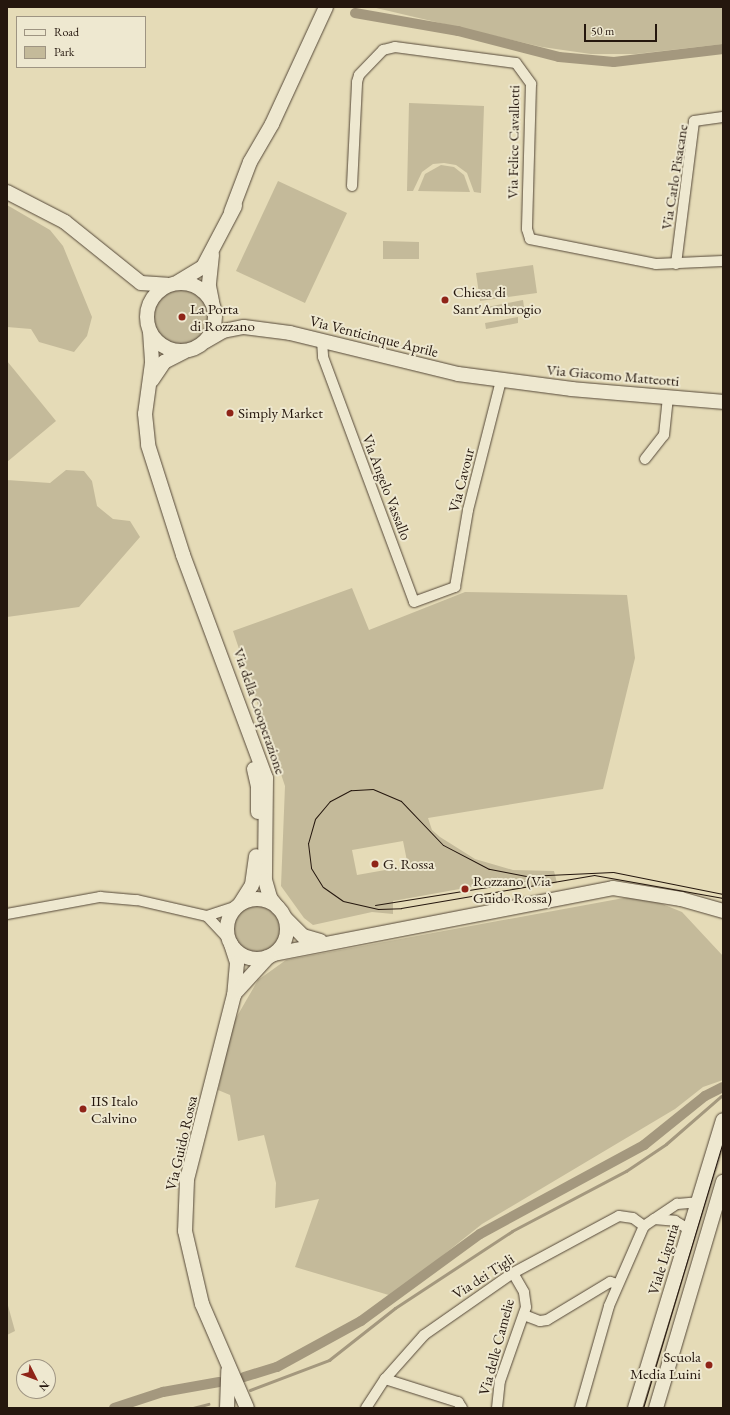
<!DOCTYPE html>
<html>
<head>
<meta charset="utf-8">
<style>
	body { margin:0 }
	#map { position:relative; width:730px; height:1415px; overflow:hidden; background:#e5dbb7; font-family:"EB Garamond",serif }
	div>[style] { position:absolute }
	.green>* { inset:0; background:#c4ba9a }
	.round { border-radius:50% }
	.stream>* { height:3px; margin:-1.5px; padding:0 1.5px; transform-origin:1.5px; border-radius:1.5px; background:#a4987e }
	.canal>* { height:10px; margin:-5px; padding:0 5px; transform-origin:5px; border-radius:5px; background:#a4987e }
	.roads { filter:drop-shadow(0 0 1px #554838) drop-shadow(0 0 1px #554838) }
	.street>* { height:10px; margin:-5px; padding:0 5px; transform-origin:5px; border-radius:5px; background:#eee8d0 }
	.secondary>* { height:14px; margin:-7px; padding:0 7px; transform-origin:7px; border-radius:7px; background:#eee8d0 }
	.secondary>.ring { margin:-7px; padding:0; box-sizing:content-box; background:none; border:14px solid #eee8d0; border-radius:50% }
	.tram>* { height:1px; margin:-0.5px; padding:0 0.5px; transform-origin:0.5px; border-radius:0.5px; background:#25170e }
	.dots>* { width:11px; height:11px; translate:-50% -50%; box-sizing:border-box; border:2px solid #eee8d0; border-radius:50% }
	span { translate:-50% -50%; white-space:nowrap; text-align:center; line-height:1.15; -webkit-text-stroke:4px #eee8d0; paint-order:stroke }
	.street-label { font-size:15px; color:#25170e }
	.poi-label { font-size:15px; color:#25170e }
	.left { translate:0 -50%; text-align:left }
	.right { translate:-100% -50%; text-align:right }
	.frame { position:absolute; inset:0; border:8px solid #25170e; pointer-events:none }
	.legend { position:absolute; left:16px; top:16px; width:130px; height:52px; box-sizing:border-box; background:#eee8d0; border:1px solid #9e9482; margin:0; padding:5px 7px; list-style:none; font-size:12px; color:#25170e }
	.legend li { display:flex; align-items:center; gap:8px; height:20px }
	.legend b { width:20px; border:1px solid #9e9482 }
	.north { position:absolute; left:16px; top:1359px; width:40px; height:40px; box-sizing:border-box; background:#eee8d0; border:1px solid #9e9482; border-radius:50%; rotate:132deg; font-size:11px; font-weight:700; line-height:16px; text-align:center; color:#25170e }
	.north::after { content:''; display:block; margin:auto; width:14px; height:18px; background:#8f2418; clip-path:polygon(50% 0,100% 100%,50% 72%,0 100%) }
	.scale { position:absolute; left:584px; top:24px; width:73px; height:18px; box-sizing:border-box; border:2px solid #25170e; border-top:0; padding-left:5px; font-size:12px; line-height:14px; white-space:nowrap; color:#25170e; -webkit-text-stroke:3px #eee8d0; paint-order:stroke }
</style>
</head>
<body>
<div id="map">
	<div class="green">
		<div style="clip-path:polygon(372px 7px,723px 7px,723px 44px,636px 54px,591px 54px,542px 47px)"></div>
		<div style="clip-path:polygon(409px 103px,484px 106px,481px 193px,474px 192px,467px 173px,456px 165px,444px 163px,433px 164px,422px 172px,413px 191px,407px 191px)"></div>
		<div style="clip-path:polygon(441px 165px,454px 167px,464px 175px,470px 192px,418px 191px,425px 174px)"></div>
		<div style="clip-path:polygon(278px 181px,347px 213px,305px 303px,236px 271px)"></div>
		<div style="clip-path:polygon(7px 205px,50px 230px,63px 246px,92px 317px,87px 336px,74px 352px,39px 342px,31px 329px,7px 327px)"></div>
		<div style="clip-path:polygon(383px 241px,419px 242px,419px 259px,383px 259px)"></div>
		<div style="clip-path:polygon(533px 265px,537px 293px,480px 301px,476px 273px)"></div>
		<div class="round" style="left:153px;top:289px;width:56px;height:56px"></div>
		<div style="clip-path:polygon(523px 300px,524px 307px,488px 314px,487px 307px)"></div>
		<div style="clip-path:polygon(518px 317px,518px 323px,486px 329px,485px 323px)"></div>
		<div style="clip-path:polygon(7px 361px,56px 421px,7px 462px)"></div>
		<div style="clip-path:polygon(66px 470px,84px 471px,92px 481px,97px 506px,113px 519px,130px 521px,140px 537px,79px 607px,7px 617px,7px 480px,50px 483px)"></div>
		<div style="clip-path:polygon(evenodd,352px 588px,369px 630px,465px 592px,627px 595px,635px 658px,603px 789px,428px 818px,432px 830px,440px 837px,475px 859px,513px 870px,554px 871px,557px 883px,512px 890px,510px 880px,504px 881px,393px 901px,393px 914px,372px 912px,313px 925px,304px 918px,281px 886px,285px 786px,233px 631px,352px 588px,403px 841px,408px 866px,357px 875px,352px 850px,403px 841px)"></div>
		<div style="clip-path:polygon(640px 895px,682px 912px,723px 956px,723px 1080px,703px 1087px,675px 1109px,482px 1224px,392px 1296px,295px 1267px,319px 1199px,275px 1208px,276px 1183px,264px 1135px,238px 1141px,230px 1095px,218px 1090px,232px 1025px,258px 980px,286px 960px)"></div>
		<div class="round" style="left:232px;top:904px;width:50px;height:50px"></div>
		<div style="clip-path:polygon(7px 1302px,15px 1331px,7px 1335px)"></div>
	</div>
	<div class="stream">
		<div style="left:250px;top:1390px;width:85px;rotate:-20.8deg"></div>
		<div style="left:329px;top:1360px;width:84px;rotate:-38.2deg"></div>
		<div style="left:395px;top:1308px;width:140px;rotate:-33.3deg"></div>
		<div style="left:512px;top:1231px;width:129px;rotate:-27.8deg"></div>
		<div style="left:626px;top:1171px;width:48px;rotate:-34deg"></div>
		<div style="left:666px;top:1144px;width:73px;rotate:-41.1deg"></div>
		<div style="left:193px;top:1408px;width:16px;rotate:-15deg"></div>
	</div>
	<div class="canal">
		<div style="left:355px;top:13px;width:105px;rotate:9.9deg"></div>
		<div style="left:458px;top:31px;width:104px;rotate:14.4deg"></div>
		<div style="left:559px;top:57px;width:55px;rotate:5.2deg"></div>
		<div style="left:614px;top:62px;width:110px;rotate:-6.8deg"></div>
		<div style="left:244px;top:1377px;width:34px;rotate:-17deg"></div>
		<div style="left:277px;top:1367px;width:96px;rotate:-28.7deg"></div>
		<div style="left:361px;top:1321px;width:147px;rotate:-36.2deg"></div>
		<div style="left:480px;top:1234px;width:187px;rotate:-28.5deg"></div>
		<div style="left:644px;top:1145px;width:78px;rotate:-38.8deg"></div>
		<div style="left:705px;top:1096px;width:20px;rotate:-27deg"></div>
		<div style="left:114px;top:1408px;width:52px;rotate:-18.1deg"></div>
		<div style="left:163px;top:1392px;width:57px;rotate:-10.1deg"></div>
	</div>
	<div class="roads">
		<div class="street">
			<div style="left:352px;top:186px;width:104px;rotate:-87.2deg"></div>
			<div style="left:357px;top:82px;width:7px;rotate:-74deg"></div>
			<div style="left:359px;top:75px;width:35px;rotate:-46deg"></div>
			<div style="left:383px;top:50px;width:12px;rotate:-14deg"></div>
			<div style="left:395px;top:47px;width:122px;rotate:7.5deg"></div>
			<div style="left:516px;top:63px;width:26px;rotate:54deg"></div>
			<div style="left:531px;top:84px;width:145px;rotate:91.6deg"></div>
			<div style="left:527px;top:229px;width:10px;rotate:73deg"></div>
			<div style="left:530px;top:239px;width:128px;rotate:11.2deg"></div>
			<div style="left:656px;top:264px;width:67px;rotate:-2.6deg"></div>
			<div style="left:676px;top:264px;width:144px;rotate:-82.8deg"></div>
			<div style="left:694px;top:121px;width:29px;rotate:-8deg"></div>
			<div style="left:322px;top:341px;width:16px;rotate:86deg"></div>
			<div style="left:323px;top:357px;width:261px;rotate:69.6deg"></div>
			<div style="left:414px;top:602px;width:44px;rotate:-20.1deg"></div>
			<div style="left:455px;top:587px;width:78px;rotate:-80.4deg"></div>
			<div style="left:468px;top:510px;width:133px;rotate:-75.7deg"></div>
			<div style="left:645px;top:459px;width:31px;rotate:-52deg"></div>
			<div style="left:664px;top:435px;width:37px;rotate:-84deg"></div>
			<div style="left:7px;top:914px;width:95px;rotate:-10.4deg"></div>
			<div style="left:100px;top:897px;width:37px;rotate:5deg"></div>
			<div style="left:137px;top:900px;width:72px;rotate:12.9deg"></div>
			<div style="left:207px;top:916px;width:32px;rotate:-18deg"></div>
			<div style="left:207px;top:916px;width:33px;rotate:47deg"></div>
			<div style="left:654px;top:1219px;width:21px;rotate:5deg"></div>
			<div style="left:675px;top:1221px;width:17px;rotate:31deg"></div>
			<div style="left:524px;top:1315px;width:17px;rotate:21deg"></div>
			<div style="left:540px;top:1321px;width:7px;rotate:-8deg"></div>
			<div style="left:547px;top:1320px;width:74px;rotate:-31.1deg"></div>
			<div style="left:610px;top:1282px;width:7px;rotate:16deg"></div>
			<div style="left:385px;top:1379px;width:77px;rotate:17.5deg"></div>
			<div style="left:458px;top:1402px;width:7px;rotate:56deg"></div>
			<div style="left:366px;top:1408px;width:35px;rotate:-57deg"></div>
			<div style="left:385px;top:1379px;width:59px;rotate:-48.4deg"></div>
			<div style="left:424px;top:1335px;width:108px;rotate:-34.9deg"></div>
			<div style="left:513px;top:1273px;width:120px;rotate:-28.3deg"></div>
			<div style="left:619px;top:1216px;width:14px;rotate:8deg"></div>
			<div style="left:633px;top:1218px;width:14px;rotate:36deg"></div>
			<div style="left:497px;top:1408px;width:27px;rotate:-84deg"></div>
			<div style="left:500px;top:1381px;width:78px;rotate:-70.6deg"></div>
			<div style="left:526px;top:1307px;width:15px;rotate:-98deg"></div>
			<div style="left:524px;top:1292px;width:22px;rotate:-120deg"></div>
			<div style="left:580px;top:1408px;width:106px;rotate:-74.1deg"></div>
			<div style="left:609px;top:1306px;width:87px;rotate:-66.4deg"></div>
			<div style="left:644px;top:1226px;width:40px;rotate:-34deg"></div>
			<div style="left:677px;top:1204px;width:21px;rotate:-5deg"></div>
		</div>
		<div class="secondary">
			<div style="left:7px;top:192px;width:65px;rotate:27.3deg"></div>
			<div style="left:65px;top:222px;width:97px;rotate:38.8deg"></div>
			<div style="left:141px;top:283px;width:26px;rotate:4deg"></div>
			<div style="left:231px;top:212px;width:53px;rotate:-69.2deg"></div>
			<div style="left:250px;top:162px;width:44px;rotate:-59.9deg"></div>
			<div style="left:272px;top:124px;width:129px;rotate:-65.2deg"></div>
			<div style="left:212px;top:255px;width:31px;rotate:96deg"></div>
			<div style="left:209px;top:286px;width:16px;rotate:79deg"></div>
			<div style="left:178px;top:282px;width:29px;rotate:-31deg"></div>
			<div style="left:203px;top:267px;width:69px;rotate:-62.3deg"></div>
			<div class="ring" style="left:147px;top:283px;width:54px;height:54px"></div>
			<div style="left:150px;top:332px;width:31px;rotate:86deg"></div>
			<div style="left:152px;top:363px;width:51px;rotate:97.8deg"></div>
			<div style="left:145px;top:414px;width:31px;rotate:84deg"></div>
			<div style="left:148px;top:445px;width:115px;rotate:72.3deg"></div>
			<div style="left:183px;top:555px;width:238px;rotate:69.6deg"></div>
			<div style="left:266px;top:778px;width:102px;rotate:90.6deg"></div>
			<div style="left:265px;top:880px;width:19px;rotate:74deg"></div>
			<div style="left:270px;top:898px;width:13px;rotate:51deg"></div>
			<div style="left:206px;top:341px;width:20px;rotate:-30deg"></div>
			<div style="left:223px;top:331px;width:21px;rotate:-11deg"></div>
			<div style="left:244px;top:327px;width:46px;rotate:7.4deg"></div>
			<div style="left:290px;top:333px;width:173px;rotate:13.7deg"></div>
			<div style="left:458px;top:374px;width:115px;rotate:7.5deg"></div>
			<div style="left:572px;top:389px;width:152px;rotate:4.9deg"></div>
			<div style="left:152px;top:380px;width:22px;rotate:-56deg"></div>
			<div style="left:164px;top:362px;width:22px;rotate:-27deg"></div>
			<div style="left:254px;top:769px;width:17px;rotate:77deg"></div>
			<div style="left:258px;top:786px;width:26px;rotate:90deg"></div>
			<div class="ring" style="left:227px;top:899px;width:46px;height:46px"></div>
			<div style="left:240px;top:904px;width:22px;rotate:-58deg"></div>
			<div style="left:252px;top:885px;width:29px;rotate:-82deg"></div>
			<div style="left:286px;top:919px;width:24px;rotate:45deg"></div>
			<div style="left:303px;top:936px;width:18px;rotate:16deg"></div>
			<div style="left:231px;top:944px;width:20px;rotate:72deg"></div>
			<div style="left:237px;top:963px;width:32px;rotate:95deg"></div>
			<div style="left:234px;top:995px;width:191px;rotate:104.3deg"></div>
			<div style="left:187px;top:1180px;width:51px;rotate:92.2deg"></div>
			<div style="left:185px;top:1231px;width:75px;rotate:76.9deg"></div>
			<div style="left:202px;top:1304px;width:113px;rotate:66.6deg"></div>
			<div style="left:274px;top:954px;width:345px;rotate:-11deg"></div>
			<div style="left:613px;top:888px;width:69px;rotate:9.2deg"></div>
			<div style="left:681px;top:899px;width:44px;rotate:15.9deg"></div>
			<div style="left:235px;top:993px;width:49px;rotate:-47.5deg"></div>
			<div style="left:227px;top:1408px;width:38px;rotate:-88deg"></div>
			<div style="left:635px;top:1408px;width:301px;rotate:-73deg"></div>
			<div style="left:656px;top:1408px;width:236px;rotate:-73.5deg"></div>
		</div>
	</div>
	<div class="tram">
		<div style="left:723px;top:894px;width:112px;rotate:-168.7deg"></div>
		<div style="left:613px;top:872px;width:87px;rotate:177.4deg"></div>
		<div style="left:526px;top:876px;width:38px;rotate:-169deg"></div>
		<div style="left:489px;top:869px;width:52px;rotate:-152.4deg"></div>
		<div style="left:443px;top:845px;width:61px;rotate:-133.7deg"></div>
		<div style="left:401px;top:801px;width:30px;rotate:-157deg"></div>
		<div style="left:373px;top:789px;width:22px;rotate:177deg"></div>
		<div style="left:351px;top:790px;width:24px;rotate:152deg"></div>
		<div style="left:330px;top:801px;width:23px;rotate:130deg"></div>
		<div style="left:315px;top:819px;width:25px;rotate:106deg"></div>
		<div style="left:308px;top:843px;width:25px;rotate:83deg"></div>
		<div style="left:311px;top:868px;width:22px;rotate:58deg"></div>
		<div style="left:323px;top:887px;width:24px;rotate:35deg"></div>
		<div style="left:343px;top:901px;width:36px;rotate:13deg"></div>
		<div style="left:378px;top:909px;width:23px;rotate:-2deg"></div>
		<div style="left:401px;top:908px;width:196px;rotate:-9.7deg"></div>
		<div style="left:594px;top:875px;width:131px;rotate:10.1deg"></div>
		<div style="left:375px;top:905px;width:152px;rotate:-9.1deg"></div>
		<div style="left:643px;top:1408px;width:278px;rotate:-73.3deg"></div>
	</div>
	<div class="dots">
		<div style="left:445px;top:300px;background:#8f2418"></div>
		<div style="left:182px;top:317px;background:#8f2418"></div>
		<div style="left:230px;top:413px;background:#8f2418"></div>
		<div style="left:375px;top:864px;background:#8f2418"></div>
		<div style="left:465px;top:889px;background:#8f2418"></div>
		<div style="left:83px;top:1109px;background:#8f2418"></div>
		<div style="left:709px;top:1365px;background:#8f2418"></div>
	</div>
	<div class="street-label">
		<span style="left:513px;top:142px;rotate:-89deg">Via Felice Cavallotti</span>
		<span style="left:674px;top:177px;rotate:-81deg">Via Carlo Pisacane</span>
		<span style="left:374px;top:336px;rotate:14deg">Via Venticinque Aprile</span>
		<span style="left:613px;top:375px;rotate:5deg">Via Giacomo Matteotti</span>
		<span style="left:461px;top:480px;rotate:-76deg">Via Cavour</span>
		<span style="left:387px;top:487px;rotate:69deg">Via Angelo Vassallo</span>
		<span style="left:260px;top:711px;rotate:71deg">Via della Cooperazione</span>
		<span style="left:181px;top:1143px;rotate:-77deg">Via Guido Rossa</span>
		<span style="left:663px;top:1259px;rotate:-73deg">Viale Liguria</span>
		<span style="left:483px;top:1276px;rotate:-33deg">Via dei Tigli</span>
		<span style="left:496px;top:1347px;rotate:-75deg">Via delle Camelie</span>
	</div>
	<div class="poi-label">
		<span class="left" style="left:453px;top:300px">Chiesa di<br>Sant'Ambrogio</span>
		<span class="left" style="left:190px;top:317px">La Porta<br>di Rozzano</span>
		<span class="left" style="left:238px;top:413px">Simply Market</span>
		<span class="left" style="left:383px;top:864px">G. Rossa</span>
		<span class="left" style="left:473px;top:889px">Rozzano (Via<br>Guido Rossa)</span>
		<span class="left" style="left:91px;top:1109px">IIS Italo<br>Calvino</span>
		<span class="right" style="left:701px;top:1365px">Scuola<br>Media Luini</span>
	</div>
	<div class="frame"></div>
	<ul class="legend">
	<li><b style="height:5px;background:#eee8d0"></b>Road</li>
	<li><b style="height:11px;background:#c4ba9a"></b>Park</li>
	</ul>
	<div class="north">N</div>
	<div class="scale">50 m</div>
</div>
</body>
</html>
